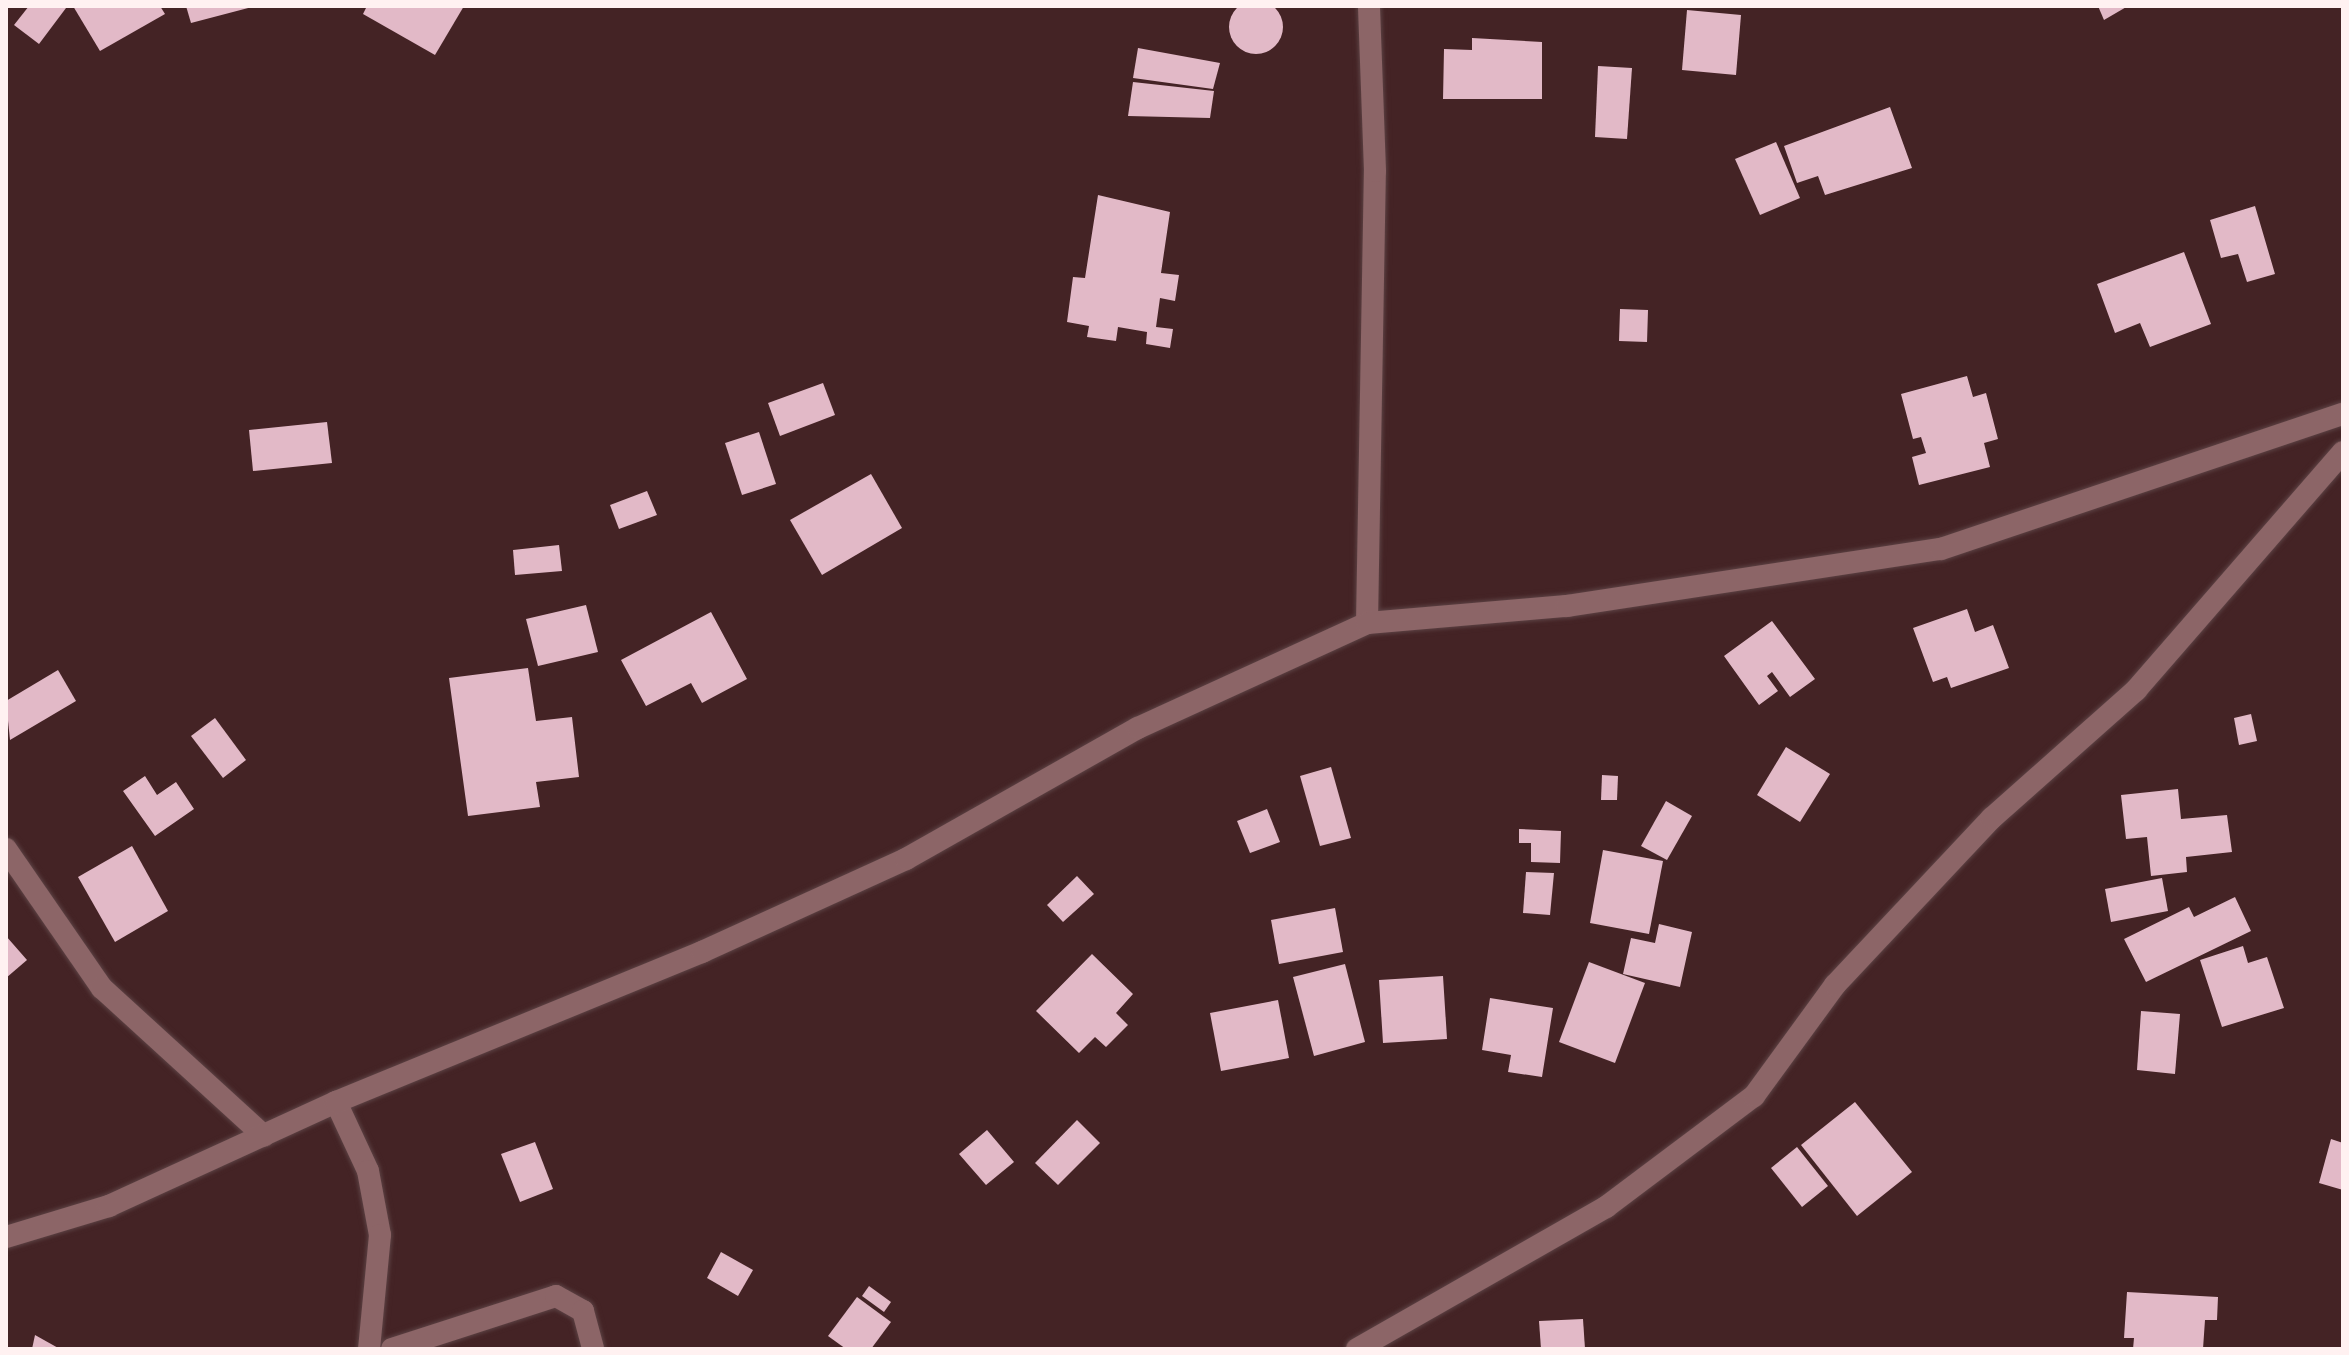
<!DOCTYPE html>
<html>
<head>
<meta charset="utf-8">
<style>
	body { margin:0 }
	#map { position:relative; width:2349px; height:1355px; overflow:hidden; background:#442325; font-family:Commissioner,sans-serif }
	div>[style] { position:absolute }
	.building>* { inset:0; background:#e2b9c7 }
	.round { border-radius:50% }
	.roads { filter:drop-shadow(0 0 2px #5c4244) drop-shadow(0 0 2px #5c4244) }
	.minor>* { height:22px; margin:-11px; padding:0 11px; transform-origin:11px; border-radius:11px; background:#8c6567 }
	span { translate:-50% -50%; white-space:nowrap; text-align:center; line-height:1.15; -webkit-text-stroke:8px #39191c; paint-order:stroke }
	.frame { position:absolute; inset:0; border:8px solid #fff1f1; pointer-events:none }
</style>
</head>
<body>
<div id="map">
	<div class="building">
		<div class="round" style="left:1229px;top:0;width:54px;height:54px"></div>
		<div style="clip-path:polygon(29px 6px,66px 8px,39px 44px,14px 25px)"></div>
		<div style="clip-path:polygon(73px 6px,160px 6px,165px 14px,100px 51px)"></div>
		<div style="clip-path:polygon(186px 6px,252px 6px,252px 7px,191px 23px)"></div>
		<div style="clip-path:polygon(367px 6px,464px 6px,435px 55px,363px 14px)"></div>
		<div style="clip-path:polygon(2098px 6px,2128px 6px,2104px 20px)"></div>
		<div style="clip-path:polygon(1687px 10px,1741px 15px,1736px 75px,1682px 70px)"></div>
		<div style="clip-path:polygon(1472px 38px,1542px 42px,1542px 99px,1443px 99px,1444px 49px,1472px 50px)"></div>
		<div style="clip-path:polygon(1138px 48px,1220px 63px,1213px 89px,1133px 78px)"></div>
		<div style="clip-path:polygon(1598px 66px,1632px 68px,1627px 139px,1595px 137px)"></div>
		<div style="clip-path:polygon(1133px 82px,1214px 91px,1210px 118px,1128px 116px)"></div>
		<div style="clip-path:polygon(1890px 107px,1912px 168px,1825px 195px,1818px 176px,1797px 183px,1784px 146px)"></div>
		<div style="clip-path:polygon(1776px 142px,1800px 198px,1760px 215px,1735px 159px)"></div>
		<div style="clip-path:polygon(1098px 195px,1170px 212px,1161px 273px,1179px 275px,1175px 301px,1160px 298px,1156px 327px,1173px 329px,1170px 348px,1146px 344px,1147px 332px,1118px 327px,1116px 341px,1087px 337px,1089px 326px,1067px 322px,1073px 277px,1085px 278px)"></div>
		<div style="clip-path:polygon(2255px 206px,2275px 274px,2247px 282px,2238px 254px,2221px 258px,2210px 220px)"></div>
		<div style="clip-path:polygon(2184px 252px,2211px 324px,2150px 347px,2140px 323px,2115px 333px,2097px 284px)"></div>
		<div style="clip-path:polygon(1620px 309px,1648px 310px,1647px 342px,1619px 341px)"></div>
		<div style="clip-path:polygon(1967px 376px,1973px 397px,1986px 393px,1998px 439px,1984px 443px,1990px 467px,1919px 485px,1912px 457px,1926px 453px,1921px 437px,1913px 439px,1901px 394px)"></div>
		<div style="clip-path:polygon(823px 383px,835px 415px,780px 436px,768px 403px)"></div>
		<div style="clip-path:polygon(327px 422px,332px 463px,253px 471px,249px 430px)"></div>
		<div style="clip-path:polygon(759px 432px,776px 484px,742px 495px,725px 443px)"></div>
		<div style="clip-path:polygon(871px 474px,902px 528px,822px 575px,790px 520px)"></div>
		<div style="clip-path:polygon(647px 491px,657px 515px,619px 529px,610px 505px)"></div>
		<div style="clip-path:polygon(559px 545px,562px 571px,515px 575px,513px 550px)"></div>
		<div style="clip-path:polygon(586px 605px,598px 652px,538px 666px,526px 619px)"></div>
		<div style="clip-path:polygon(1967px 609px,1975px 632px,1993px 625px,2009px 668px,1951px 688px,1947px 677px,1933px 682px,1913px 628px)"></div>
		<div style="clip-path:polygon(711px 612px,747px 679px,702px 703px,691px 683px,646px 706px,621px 660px)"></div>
		<div style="clip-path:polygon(1772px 621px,1815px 679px,1790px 697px,1772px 672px,1767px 676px,1778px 691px,1759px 705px,1724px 656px)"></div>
		<div style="clip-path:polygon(528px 668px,536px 721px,572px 717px,579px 777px,536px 782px,540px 807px,468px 816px,449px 678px)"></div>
		<div style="clip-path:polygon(58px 670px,76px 701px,10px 740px,6px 701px)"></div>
		<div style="clip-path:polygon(2251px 714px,2257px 741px,2239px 745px,2234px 718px)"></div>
		<div style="clip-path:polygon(215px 718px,246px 760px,223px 778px,191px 736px)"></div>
		<div style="clip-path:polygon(1786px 747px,1830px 774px,1800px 822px,1757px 795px)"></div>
		<div style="clip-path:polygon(1331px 767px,1351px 838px,1320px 846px,1300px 776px)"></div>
		<div style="clip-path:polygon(1602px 775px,1618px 776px,1617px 800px,1601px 800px)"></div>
		<div style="clip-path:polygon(145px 776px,157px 795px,176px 782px,194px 809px,155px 836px,123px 791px)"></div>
		<div style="clip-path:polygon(2178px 789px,2181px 819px,2227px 815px,2232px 852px,2186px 857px,2187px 872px,2151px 876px,2147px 837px,2126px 839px,2121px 795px)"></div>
		<div style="clip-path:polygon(1666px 801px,1692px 816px,1667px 860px,1641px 846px)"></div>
		<div style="clip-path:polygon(1267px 809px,1280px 842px,1250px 853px,1237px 821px)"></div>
		<div style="clip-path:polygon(1519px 829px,1561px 831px,1560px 863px,1531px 862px,1531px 843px,1519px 843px)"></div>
		<div style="clip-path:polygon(132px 846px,168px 911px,115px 942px,78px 877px)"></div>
		<div style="clip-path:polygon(1603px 850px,1663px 861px,1649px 934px,1590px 923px)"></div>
		<div style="clip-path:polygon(1526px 872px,1554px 873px,1550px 915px,1523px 913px)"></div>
		<div style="clip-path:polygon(1077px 876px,1094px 894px,1063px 922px,1047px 905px)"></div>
		<div style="clip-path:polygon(2162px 878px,2168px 911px,2111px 922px,2105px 889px)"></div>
		<div style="clip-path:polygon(2235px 897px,2251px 931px,2146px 982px,2124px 939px,2189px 907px,2194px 917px)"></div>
		<div style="clip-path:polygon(1335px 908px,1343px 952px,1279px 964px,1271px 920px)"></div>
		<div style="clip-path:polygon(1659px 924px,1692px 932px,1680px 987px,1623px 974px,1631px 938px,1655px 943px)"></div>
		<div style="clip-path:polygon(6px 936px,27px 960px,6px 978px)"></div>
		<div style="clip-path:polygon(2243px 946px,2248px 963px,2267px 957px,2284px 1008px,2222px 1027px,2200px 960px)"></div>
		<div style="clip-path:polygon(1092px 954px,1133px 994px,1116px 1013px,1128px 1025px,1106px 1047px,1095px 1037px,1079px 1053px,1036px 1011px)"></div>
		<div style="clip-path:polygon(1589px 962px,1645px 983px,1615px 1063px,1559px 1042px)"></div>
		<div style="clip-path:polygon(1345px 964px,1365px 1042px,1314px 1056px,1293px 977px)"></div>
		<div style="clip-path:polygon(1443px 976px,1447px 1039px,1383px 1043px,1379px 980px)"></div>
		<div style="clip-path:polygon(1490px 998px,1553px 1008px,1542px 1077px,1508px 1072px,1511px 1055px,1482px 1050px)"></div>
		<div style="clip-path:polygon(1278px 1000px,1289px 1058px,1221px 1071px,1210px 1013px)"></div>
		<div style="clip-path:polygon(2141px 1011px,2180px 1014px,2175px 1074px,2137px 1070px)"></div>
		<div style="clip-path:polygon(1855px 1102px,1912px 1172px,1857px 1216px,1801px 1145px)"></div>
		<div style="clip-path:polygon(1077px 1120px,1100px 1143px,1058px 1185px,1035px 1163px)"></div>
		<div style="clip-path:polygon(987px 1130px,1014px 1162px,986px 1185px,959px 1154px)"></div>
		<div style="clip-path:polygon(2331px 1139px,2343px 1143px,2343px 1190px,2319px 1183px)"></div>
		<div style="clip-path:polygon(535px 1142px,553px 1189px,520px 1202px,501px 1154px)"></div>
		<div style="clip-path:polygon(1797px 1147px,1828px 1186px,1802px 1207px,1771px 1168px)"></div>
		<div style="clip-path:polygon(721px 1252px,753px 1270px,738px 1296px,707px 1278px)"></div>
		<div style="clip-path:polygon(869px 1286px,891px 1302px,884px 1312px,862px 1296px)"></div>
		<div style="clip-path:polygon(2127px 1292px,2218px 1297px,2217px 1320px,2205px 1320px,2203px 1349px,2133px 1349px,2134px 1338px,2124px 1338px)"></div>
		<div style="clip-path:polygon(857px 1297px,891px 1322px,871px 1349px,846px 1349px,828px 1336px)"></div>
		<div style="clip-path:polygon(1583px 1319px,1585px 1349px,1541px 1349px,1539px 1321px)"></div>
		<div style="clip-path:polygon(35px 1335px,60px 1349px,32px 1349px)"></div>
	</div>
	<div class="roads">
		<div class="minor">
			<div style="left:1367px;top:623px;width:452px;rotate:-89deg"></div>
			<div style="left:1375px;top:171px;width:165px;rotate:-92.1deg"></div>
			<div style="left:6px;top:849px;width:169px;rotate:55.4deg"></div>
			<div style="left:102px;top:988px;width:219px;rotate:42.4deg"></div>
			<div style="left:336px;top:1102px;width:76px;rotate:65.1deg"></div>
			<div style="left:368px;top:1171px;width:65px;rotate:79.4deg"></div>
			<div style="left:380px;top:1235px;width:115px;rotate:95.5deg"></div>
			<div style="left:6px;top:1237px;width:108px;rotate:-16.8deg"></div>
			<div style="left:109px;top:1206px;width:250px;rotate:-24.6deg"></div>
			<div style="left:336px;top:1102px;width:396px;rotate:-22.3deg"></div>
			<div style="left:702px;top:952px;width:224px;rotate:-24.5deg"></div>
			<div style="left:906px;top:859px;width:266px;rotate:-29.5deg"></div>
			<div style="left:1138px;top:728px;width:252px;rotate:-24.6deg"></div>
			<div style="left:1367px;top:623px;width:201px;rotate:-4.9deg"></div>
			<div style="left:1567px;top:606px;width:378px;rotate:-8.7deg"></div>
			<div style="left:1941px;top:549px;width:424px;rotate:-18.6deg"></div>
			<div style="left:392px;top:1349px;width:172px;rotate:-17.9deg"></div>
			<div style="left:556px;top:1296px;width:31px;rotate:29deg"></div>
			<div style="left:583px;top:1311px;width:39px;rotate:75deg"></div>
			<div style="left:1357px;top:1349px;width:287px;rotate:-29.7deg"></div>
			<div style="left:1606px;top:1207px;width:185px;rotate:-36.9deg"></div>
			<div style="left:1754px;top:1096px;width:137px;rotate:-53.9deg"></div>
			<div style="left:1835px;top:985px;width:229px;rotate:-46.8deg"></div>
			<div style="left:1992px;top:818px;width:193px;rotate:-41.6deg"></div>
			<div style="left:2136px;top:690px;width:315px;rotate:-49deg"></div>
		</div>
	</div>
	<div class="frame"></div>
</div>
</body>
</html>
